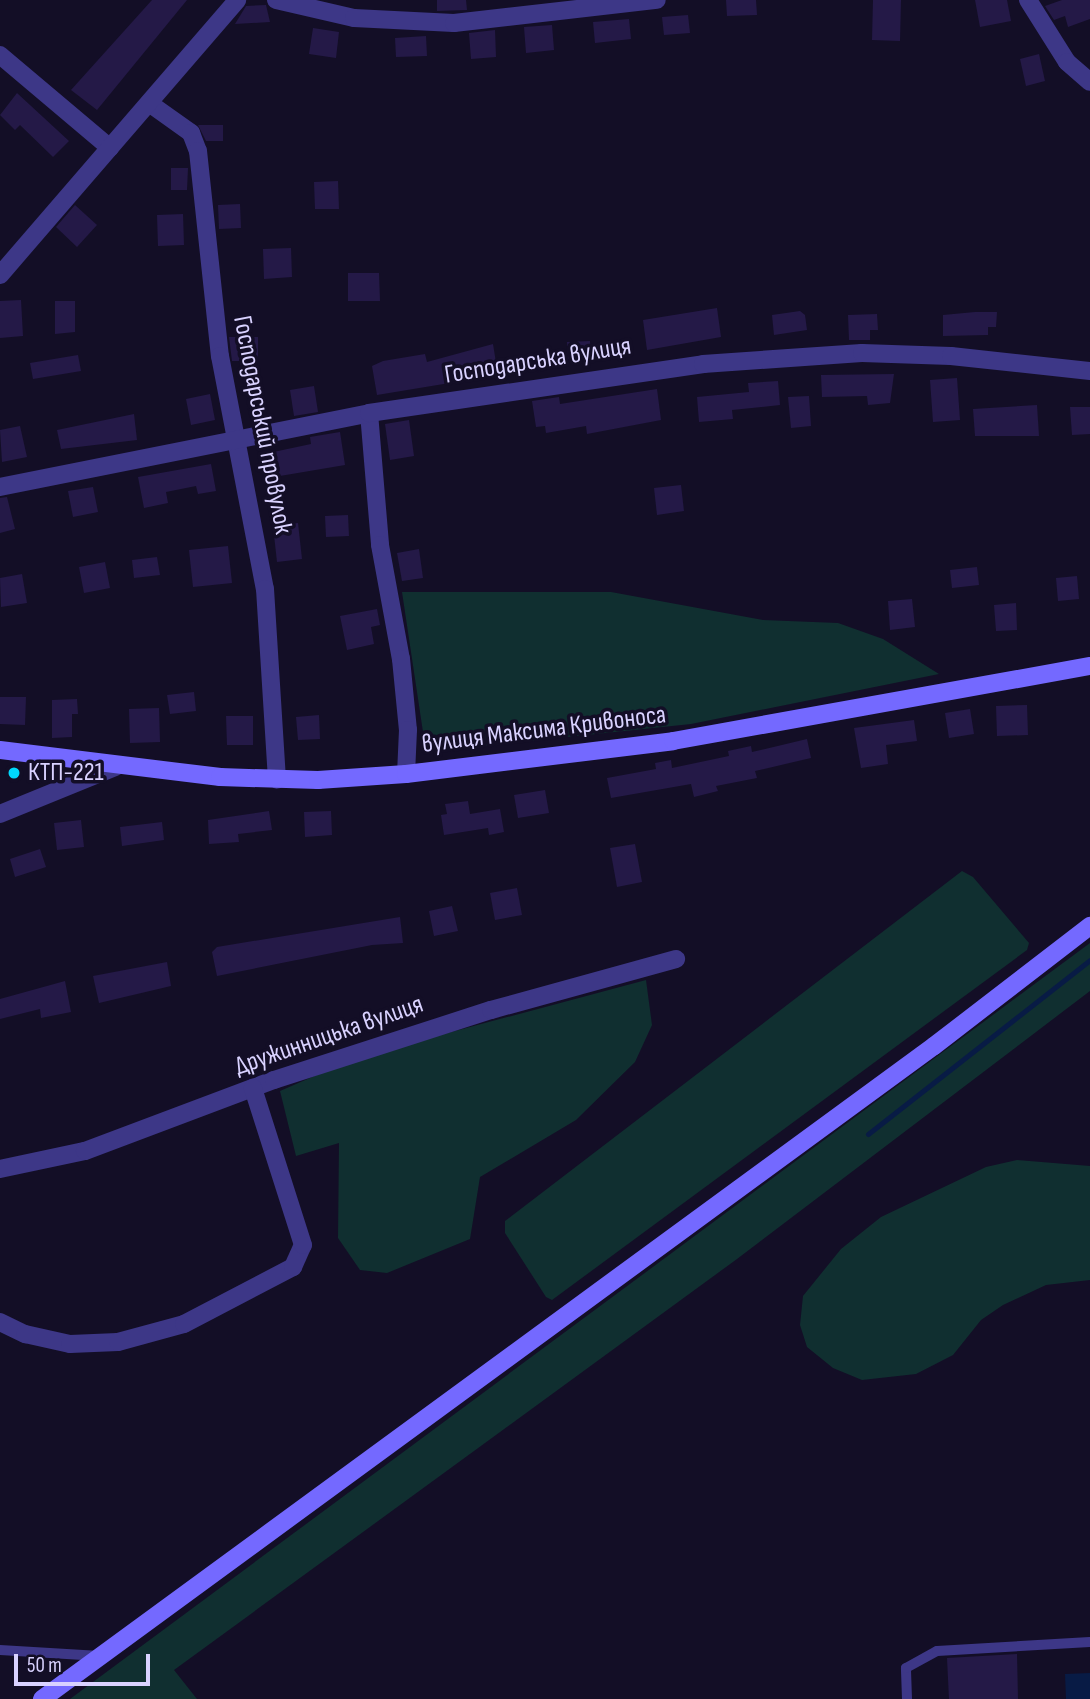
<!DOCTYPE html>
<html>
<head>
<meta charset="utf-8">
<style>
	body { margin:0 }
	#map { position:relative; width:1090px; height:1699px; overflow:hidden; background:#130e26; font-family:"Sofia Sans Condensed",sans-serif }
	div>[style] { position:absolute }
	.green>* { inset:0; background:#102f30 }
	.water>* { inset:0; background:#081b45 }
	.stream>* { height:5px; margin:-2.5px; padding:0 2.5px; transform-origin:2.5px; border-radius:2.5px; background:#081b45 }
	.building>* { inset:0; background:#241947 }
	.lane>* { height:10px; margin:-5px; padding:0 5px; transform-origin:5px; border-radius:5px; background:#3d3787 }
	.street>* { height:18px; margin:-9px; padding:0 9px; transform-origin:9px; border-radius:9px; background:#3d3787 }
	.secondary>* { height:18px; margin:-9px; padding:0 9px; transform-origin:9px; border-radius:9px; background:#7469ff }
	.dots>* { width:19px; height:19px; translate:-50% -50%; box-sizing:border-box; border:4px solid #130e26; border-radius:50% }
	span { translate:-50% -50%; white-space:nowrap; text-align:center; line-height:1.15; -webkit-text-stroke:7px #130e26; paint-order:stroke }
	.street-label { font-size:26px; color:#d9d2ff }
	.poi-label { font-size:26px; color:#d9d2ff }
	.left { translate:0 -50%; text-align:left }
	.scale { position:absolute; left:14px; top:1654px; width:136px; height:32px; box-sizing:border-box; border:4px solid #d9d2ff; border-top:0; padding-left:9px; font-size:21px; line-height:24px; white-space:nowrap; color:#d9d2ff; -webkit-text-stroke:5px #130e26; paint-order:stroke }
</style>
</head>
<body>
<div id="map">
	<div class="green">
		<div style="clip-path:polygon(402px 592px,611px 592px,763px 620px,838px 623px,883px 639px,939px 674px,691px 724px,426px 752px)"></div>
		<div style="clip-path:polygon(962px 871px,973px 877px,1029px 943px,1027px 950px,552px 1300px,546px 1297px,505px 1233px,505px 1221px)"></div>
		<div style="clip-path:polygon(1090px 943px,1090px 991px,737px 1259px,174px 1670px,197px 1699px,70px 1699px)"></div>
		<div style="clip-path:polygon(646px 980px,652px 1025px,635px 1062px,576px 1120px,480px 1177px,470px 1239px,387px 1273px,360px 1270px,338px 1238px,339px 1143px,296px 1156px,280px 1091px,358px 1057px)"></div>
		<div style="clip-path:polygon(1017px 1160px,1090px 1166px,1090px 1280px,1046px 1285px,1003px 1305px,981px 1320px,953px 1355px,916px 1374px,862px 1380px,833px 1368px,807px 1347px,800px 1325px,803px 1296px,841px 1249px,881px 1217px,986px 1167px)"></div>
	</div>
	<div class="water">
		<div style="clip-path:polygon(1090px 1673px,1090px 1699px,1066px 1699px,1065px 1674px)"></div>
	</div>
	<div class="stream">
		<div style="left:868px;top:1134px;width:282px;rotate:-38.1deg"></div>
	</div>
	<div class="building">
		<div style="clip-path:polygon(152px 0,187px 0,97px 110px,71px 90px)"></div>
		<div style="clip-path:polygon(437px 0,466px 0,467px 10px,437px 11px)"></div>
		<div style="clip-path:polygon(726px 0,756px 0,757px 15px,727px 16px)"></div>
		<div style="clip-path:polygon(873px 0,901px 0,900px 41px,872px 40px)"></div>
		<div style="clip-path:polygon(975px 0,1007px 0,1011px 21px,980px 27px)"></div>
		<div style="clip-path:polygon(1062px 0,1090px 0,1090px 19px,1068px 27px,1065px 16px,1054px 20px,1045px 6px)"></div>
		<div style="clip-path:polygon(266px 5px,270px 22px,235px 24px,246px 6px)"></div>
		<div style="clip-path:polygon(688px 15px,690px 33px,664px 35px,662px 17px)"></div>
		<div style="clip-path:polygon(629px 19px,631px 39px,595px 43px,593px 22px)"></div>
		<div style="clip-path:polygon(552px 25px,554px 50px,526px 53px,524px 27px)"></div>
		<div style="clip-path:polygon(313px 28px,339px 32px,336px 58px,309px 54px)"></div>
		<div style="clip-path:polygon(495px 30px,496px 57px,471px 59px,469px 33px)"></div>
		<div style="clip-path:polygon(426px 36px,427px 56px,396px 57px,395px 38px)"></div>
		<div style="clip-path:polygon(1039px 54px,1045px 81px,1026px 86px,1020px 59px)"></div>
		<div style="clip-path:polygon(17px 93px,69px 141px,53px 157px,20px 125px,15px 130px,0 115px)"></div>
		<div style="clip-path:polygon(198px 125px,223px 125px,223px 141px,206px 141px)"></div>
		<div style="clip-path:polygon(171px 168px,188px 168px,187px 190px,171px 190px)"></div>
		<div style="clip-path:polygon(338px 181px,339px 209px,315px 209px,314px 182px)"></div>
		<div style="clip-path:polygon(240px 204px,241px 228px,219px 229px,218px 205px)"></div>
		<div style="clip-path:polygon(75px 205px,97px 225px,77px 247px,56px 227px)"></div>
		<div style="clip-path:polygon(183px 214px,184px 245px,158px 246px,157px 215px)"></div>
		<div style="clip-path:polygon(291px 248px,292px 277px,264px 279px,263px 249px)"></div>
		<div style="clip-path:polygon(348px 273px,379px 273px,380px 301px,348px 301px)"></div>
		<div style="clip-path:polygon(21px 300px,23px 336px,0 338px,0 301px)"></div>
		<div style="clip-path:polygon(55px 301px,75px 301px,75px 332px,55px 334px)"></div>
		<div style="clip-path:polygon(717px 308px,721px 337px,647px 350px,643px 320px)"></div>
		<div style="clip-path:polygon(800px 311px,805px 315px,807px 330px,774px 335px,772px 315px)"></div>
		<div style="clip-path:polygon(975px 312px,997px 312px,996px 327px,988px 327px,988px 335px,943px 336px,943px 315px)"></div>
		<div style="clip-path:polygon(877px 314px,878px 330px,870px 330px,870px 340px,849px 340px,848px 315px)"></div>
		<div style="clip-path:polygon(229px 337px,258px 337px,258px 361px,232px 361px)"></div>
		<div style="clip-path:polygon(590px 341px,591px 357px,568px 359px,567px 342px)"></div>
		<div style="clip-path:polygon(493px 344px,498px 375px,377px 395px,372px 366px,383px 361px,425px 354px,427px 362px)"></div>
		<div style="clip-path:polygon(78px 355px,81px 371px,33px 379px,30px 363px)"></div>
		<div style="clip-path:polygon(894px 374px,890px 403px,868px 405px,867px 396px,822px 397px,821px 375px)"></div>
		<div style="clip-path:polygon(957px 378px,960px 420px,933px 422px,930px 380px)"></div>
		<div style="clip-path:polygon(778px 381px,780px 405px,732px 410px,733px 419px,699px 422px,697px 397px,749px 392px,748px 383px)"></div>
		<div style="clip-path:polygon(314px 386px,318px 412px,294px 416px,290px 390px)"></div>
		<div style="clip-path:polygon(657px 389px,661px 420px,587px 434px,586px 426px,546px 433px,545px 426px,536px 427px,532px 401px,559px 397px,560px 404px)"></div>
		<div style="clip-path:polygon(210px 394px,215px 420px,191px 425px,186px 399px)"></div>
		<div style="clip-path:polygon(809px 396px,811px 426px,791px 428px,788px 397px)"></div>
		<div style="clip-path:polygon(1037px 405px,1039px 436px,975px 436px,973px 409px)"></div>
		<div style="clip-path:polygon(1070px 407px,1090px 407px,1090px 434px,1072px 435px)"></div>
		<div style="clip-path:polygon(134px 414px,137px 440px,61px 449px,57px 430px)"></div>
		<div style="clip-path:polygon(409px 420px,414px 456px,390px 460px,385px 424px)"></div>
		<div style="clip-path:polygon(20px 426px,27px 457px,2px 462px,0 430px)"></div>
		<div style="clip-path:polygon(340px 432px,345px 465px,268px 478px,264px 454px,311px 444px,310px 437px)"></div>
		<div style="clip-path:polygon(211px 464px,216px 491px,198px 494px,196px 486px,166px 492px,168px 503px,144px 508px,138px 477px)"></div>
		<div style="clip-path:polygon(681px 485px,684px 511px,657px 515px,654px 488px)"></div>
		<div style="clip-path:polygon(93px 487px,98px 512px,73px 517px,68px 491px)"></div>
		<div style="clip-path:polygon(7px 497px,15px 529px,0 533px,0 498px)"></div>
		<div style="clip-path:polygon(348px 515px,349px 536px,326px 537px,325px 516px)"></div>
		<div style="clip-path:polygon(298px 523px,302px 559px,277px 562px,273px 526px)"></div>
		<div style="clip-path:polygon(228px 546px,232px 583px,193px 587px,189px 550px)"></div>
		<div style="clip-path:polygon(419px 549px,423px 578px,402px 581px,397px 553px)"></div>
		<div style="clip-path:polygon(157px 557px,160px 575px,134px 578px,132px 560px)"></div>
		<div style="clip-path:polygon(105px 562px,110px 588px,84px 593px,79px 567px)"></div>
		<div style="clip-path:polygon(977px 567px,979px 585px,952px 588px,950px 570px)"></div>
		<div style="clip-path:polygon(22px 574px,27px 603px,1px 607px,0 578px)"></div>
		<div style="clip-path:polygon(1077px 576px,1079px 599px,1058px 601px,1056px 578px)"></div>
		<div style="clip-path:polygon(912px 599px,915px 627px,890px 630px,888px 601px)"></div>
		<div style="clip-path:polygon(1016px 603px,1017px 630px,996px 631px,994px 605px)"></div>
		<div style="clip-path:polygon(377px 609px,380px 625px,371px 627px,374px 644px,347px 650px,340px 616px)"></div>
		<div style="clip-path:polygon(194px 692px,196px 711px,170px 714px,167px 695px)"></div>
		<div style="clip-path:polygon(0 697px,26px 697px,25px 725px,0 724px)"></div>
		<div style="clip-path:polygon(77px 699px,78px 714px,72px 714px,72px 737px,52px 738px,52px 700px)"></div>
		<div style="clip-path:polygon(1027px 705px,1028px 735px,997px 736px,996px 706px)"></div>
		<div style="clip-path:polygon(159px 708px,160px 742px,130px 743px,129px 709px)"></div>
		<div style="clip-path:polygon(970px 709px,974px 734px,949px 738px,945px 713px)"></div>
		<div style="clip-path:polygon(319px 715px,320px 739px,298px 740px,296px 717px)"></div>
		<div style="clip-path:polygon(226px 716px,253px 716px,253px 745px,227px 745px)"></div>
		<div style="clip-path:polygon(914px 720px,917px 741px,886px 745px,888px 764px,861px 768px,854px 728px)"></div>
		<div style="clip-path:polygon(807px 739px,811px 758px,755px 771px,757px 778px,716px 786px,718px 791px,694px 797px,691px 784px,611px 798px,607px 778px,656px 769px,655px 763px,671px 760px,672px 768px,729px 756px,728px 751px,751px 746px,752px 752px)"></div>
		<div style="clip-path:polygon(545px 790px,549px 813px,518px 818px,514px 795px)"></div>
		<div style="clip-path:polygon(468px 801px,470px 814px,500px 809px,504px 832px,489px 835px,488px 828px,444px 835px,441px 815px,447px 814px,445px 804px)"></div>
		<div style="clip-path:polygon(269px 811px,272px 830px,238px 834px,239px 842px,209px 844px,208px 820px)"></div>
		<div style="clip-path:polygon(331px 811px,332px 835px,305px 837px,304px 812px)"></div>
		<div style="clip-path:polygon(81px 820px,84px 847px,57px 850px,54px 823px)"></div>
		<div style="clip-path:polygon(162px 822px,164px 840px,122px 846px,120px 827px)"></div>
		<div style="clip-path:polygon(635px 844px,642px 882px,617px 887px,610px 848px)"></div>
		<div style="clip-path:polygon(40px 849px,46px 867px,15px 877px,10px 859px)"></div>
		<div style="clip-path:polygon(517px 888px,522px 915px,495px 920px,490px 893px)"></div>
		<div style="clip-path:polygon(452px 906px,458px 931px,434px 936px,429px 911px)"></div>
		<div style="clip-path:polygon(400px 917px,403px 943px,372px 945px,217px 976px,212px 952px,217px 947px)"></div>
		<div style="clip-path:polygon(167px 962px,171px 986px,99px 1003px,93px 976px)"></div>
		<div style="clip-path:polygon(65px 981px,71px 1012px,41px 1018px,40px 1009px,0 1019px,0 999px)"></div>
		<div style="clip-path:polygon(1017px 1654px,1018px 1699px,949px 1699px,947px 1658px)"></div>
	</div>
	<div class="lane">
		<div style="left:0;top:1650px;width:100px;rotate:3.4deg"></div>
		<div style="left:907px;top:1699px;width:31px;rotate:-92deg"></div>
		<div style="left:906px;top:1668px;width:35px;rotate:-29deg"></div>
		<div style="left:937px;top:1651px;width:153px;rotate:-3.4deg"></div>
	</div>
	<div class="street">
		<div style="left:276px;top:0;width:80px;rotate:13deg"></div>
		<div style="left:354px;top:18px;width:100px;rotate:2.9deg"></div>
		<div style="left:454px;top:23px;width:204px;rotate:-6.5deg"></div>
		<div style="left:1028px;top:0;width:73px;rotate:57.8deg"></div>
		<div style="left:1067px;top:62px;width:30px;rotate:41deg"></div>
		<div style="left:0;top:55px;width:144px;rotate:40.2deg"></div>
		<div style="left:149px;top:103px;width:52px;rotate:35.5deg"></div>
		<div style="left:191px;top:133px;width:19px;rotate:69deg"></div>
		<div style="left:198px;top:151px;width:206px;rotate:83.9deg"></div>
		<div style="left:220px;top:356px;width:237px;rotate:79.1deg"></div>
		<div style="left:265px;top:589px;width:191px;rotate:86.4deg"></div>
		<div style="left:0;top:275px;width:363px;rotate:-49.2deg"></div>
		<div style="left:369px;top:413px;width:132px;rotate:85.2deg"></div>
		<div style="left:380px;top:545px;width:116px;rotate:79.6deg"></div>
		<div style="left:401px;top:659px;width:71px;rotate:84.4deg"></div>
		<div style="left:408px;top:730px;width:44px;rotate:92.6deg"></div>
		<div style="left:0;top:487px;width:376px;rotate:-11.3deg"></div>
		<div style="left:369px;top:413px;width:338px;rotate:-8.3deg"></div>
		<div style="left:703px;top:364px;width:159px;rotate:-4deg"></div>
		<div style="left:862px;top:353px;width:89px;rotate:1.9deg"></div>
		<div style="left:951px;top:356px;width:140px;rotate:6.2deg"></div>
		<div style="left:0;top:814px;width:124px;rotate:-22.2deg"></div>
		<div style="left:0;top:1169px;width:87px;rotate:-12deg"></div>
		<div style="left:85px;top:1151px;width:202px;rotate:-20.6deg"></div>
		<div style="left:274px;top:1080px;width:228px;rotate:-17.9deg"></div>
		<div style="left:491px;top:1010px;width:192px;rotate:-15.4deg"></div>
		<div style="left:0;top:1322px;width:28px;rotate:26deg"></div>
		<div style="left:25px;top:1334px;width:46px;rotate:12.5deg"></div>
		<div style="left:70px;top:1344px;width:48px;rotate:-2.4deg"></div>
		<div style="left:118px;top:1342px;width:68px;rotate:-15.3deg"></div>
		<div style="left:184px;top:1324px;width:123px;rotate:-27.6deg"></div>
		<div style="left:293px;top:1267px;width:24px;rotate:-66deg"></div>
		<div style="left:303px;top:1245px;width:165px;rotate:-107.7deg"></div>
	</div>
	<div class="secondary">
		<div style="left:0;top:750px;width:222px;rotate:7deg"></div>
		<div style="left:220px;top:777px;width:98px;rotate:1.8deg"></div>
		<div style="left:318px;top:780px;width:88px;rotate:-3.9deg"></div>
		<div style="left:406px;top:774px;width:269px;rotate:-7deg"></div>
		<div style="left:673px;top:741px;width:424px;rotate:-10.2deg"></div>
		<div style="left:42px;top:1699px;width:1105px;rotate:-36.21deg"></div>
		<div style="left:934px;top:1046px;width:197px;rotate:-37.6deg"></div>
	</div>
	<div class="dots">
		<div style="left:14px;top:773px;background:#00d8fd"></div>
	</div>
	<div class="street-label">
		<span style="left:538px;top:361px;rotate:-9deg">Господарська вулиця</span>
		<span style="left:262px;top:425px;rotate:79deg">Господарський провулок</span>
		<span style="left:544px;top:730px;rotate:-7deg">вулиця Максима Кривоноса</span>
		<span style="left:329px;top:1036px;rotate:-19deg">Дружинницька вулиця</span>
	</div>
	<div class="poi-label">
		<span class="left" style="left:28px;top:773px">КТП-221</span>
	</div>
	<div class="scale">50 m</div>
</div>
</body>
</html>
